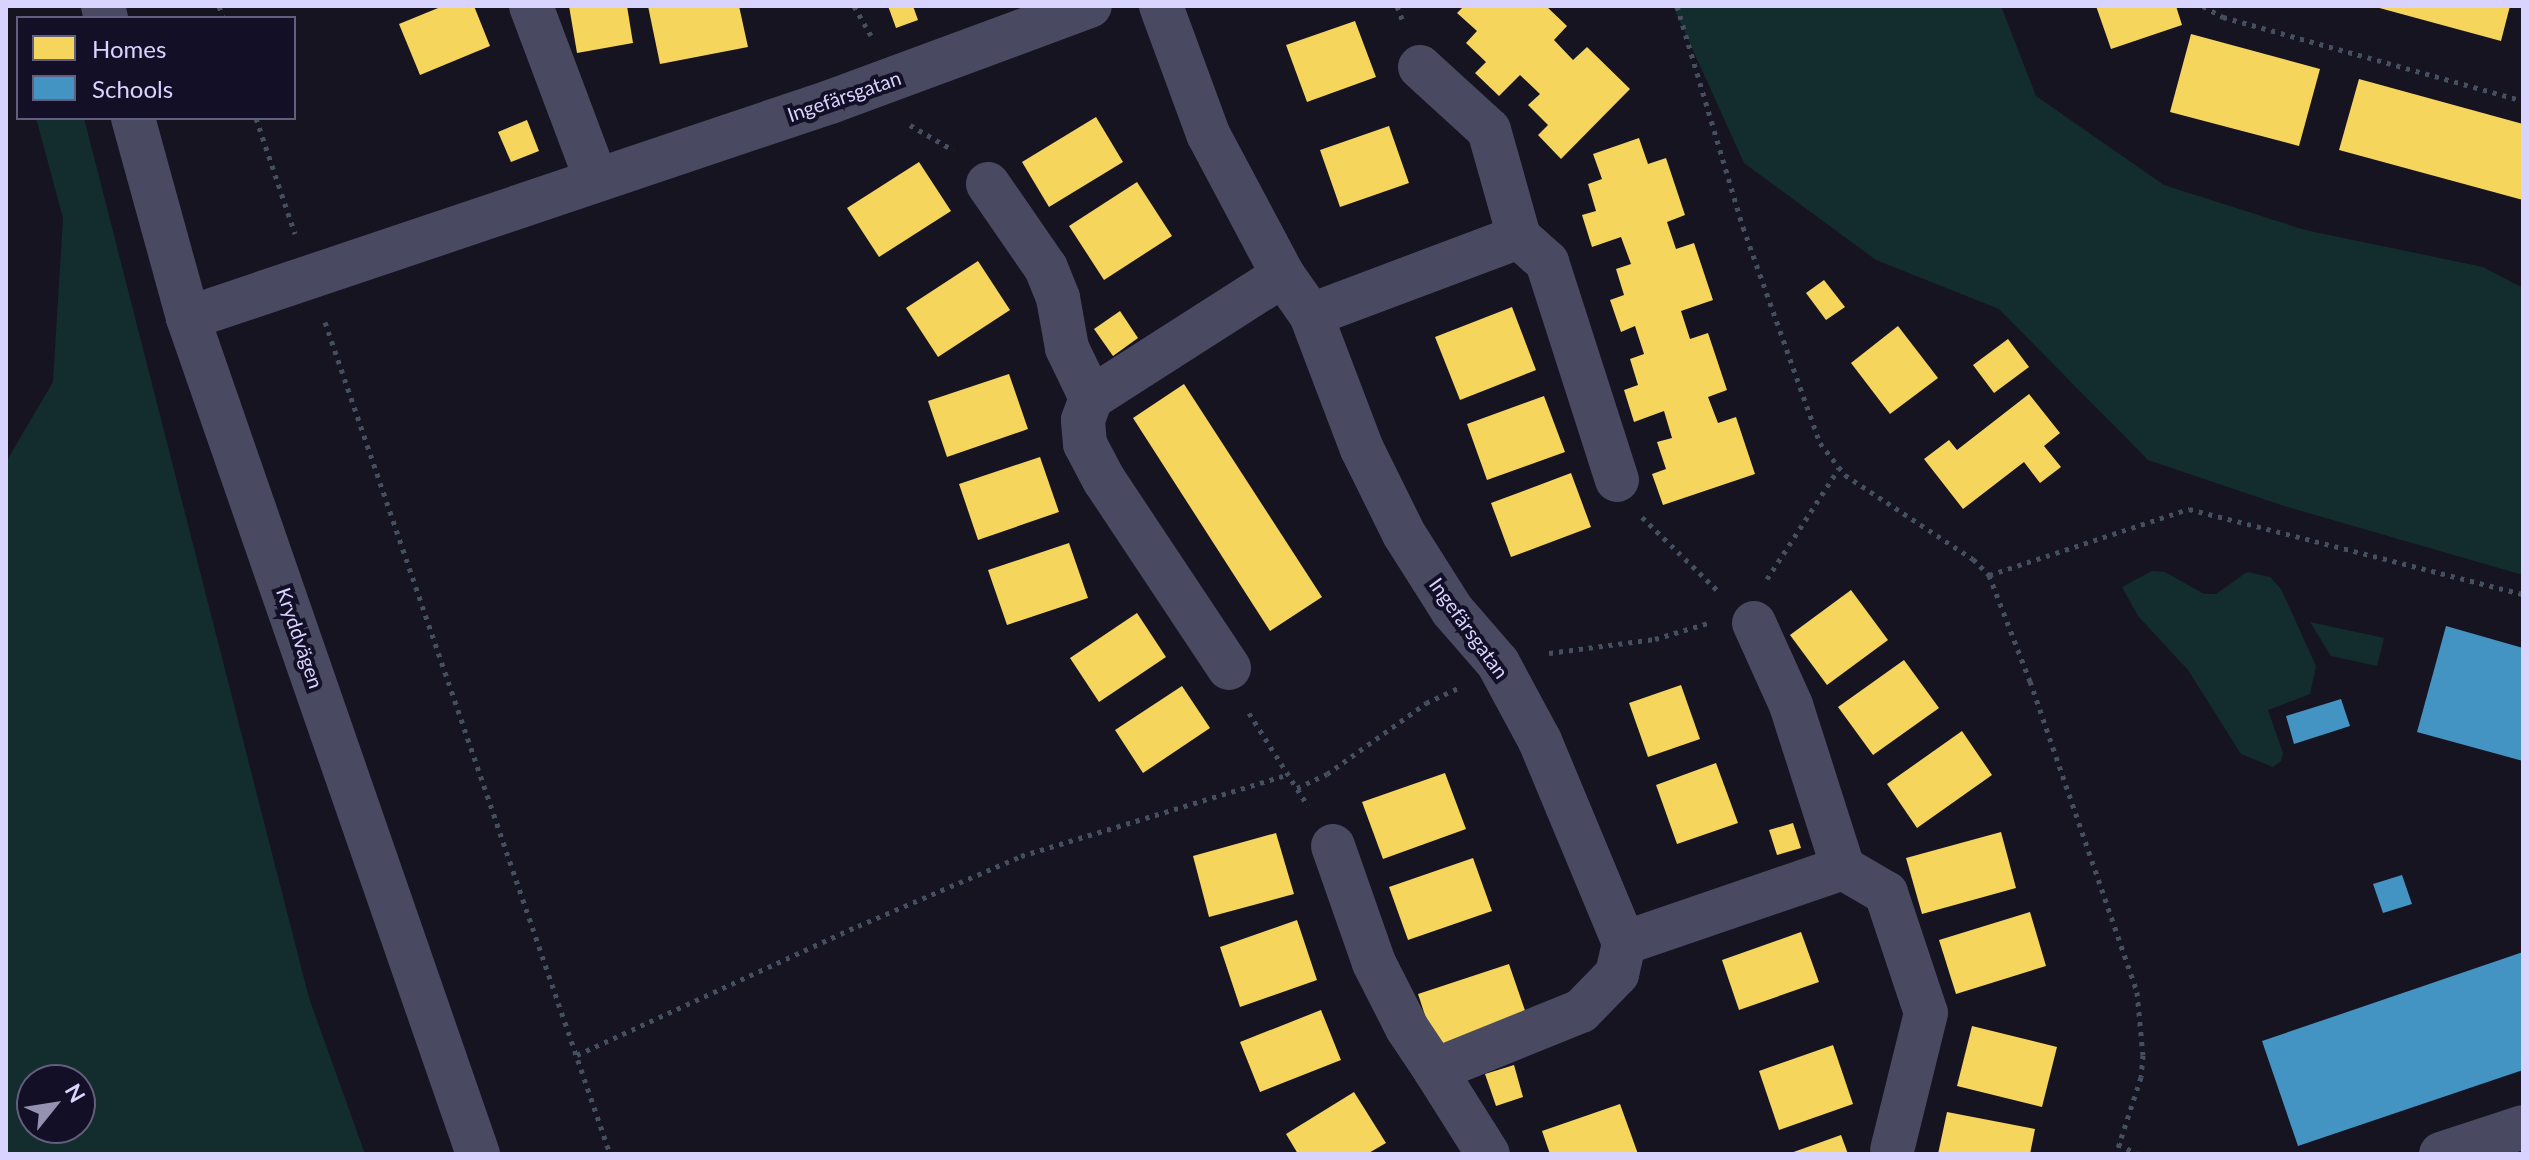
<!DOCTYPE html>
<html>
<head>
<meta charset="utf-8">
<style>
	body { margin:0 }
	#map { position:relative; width:2529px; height:1160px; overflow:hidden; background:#161421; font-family:Lato,sans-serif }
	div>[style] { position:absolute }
	.green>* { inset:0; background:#132c2d }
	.homes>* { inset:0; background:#f6d55c }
	.schools>* { inset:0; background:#4393c3 }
	.path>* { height:5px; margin-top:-2.5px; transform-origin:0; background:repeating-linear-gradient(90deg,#44505f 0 4px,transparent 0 10px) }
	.minor>* { height:44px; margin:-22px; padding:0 22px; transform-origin:22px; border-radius:22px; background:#4a4962 }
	span { translate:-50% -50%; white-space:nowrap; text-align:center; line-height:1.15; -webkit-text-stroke:8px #130f26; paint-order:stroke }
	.street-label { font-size:20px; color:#d9d4ff }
	.frame { position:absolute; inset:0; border:8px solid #d9d4ff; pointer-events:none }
	.legend { position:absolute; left:16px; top:16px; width:280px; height:104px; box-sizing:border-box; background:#130f26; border:2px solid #625e7d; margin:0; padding:10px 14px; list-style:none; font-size:24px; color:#d9d4ff }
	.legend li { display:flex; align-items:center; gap:16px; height:40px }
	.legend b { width:40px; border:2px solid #625e7d }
	.north { position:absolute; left:16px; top:1064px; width:80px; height:80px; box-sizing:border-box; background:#130f26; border:2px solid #625e7d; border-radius:50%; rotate:60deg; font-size:22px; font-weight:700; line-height:32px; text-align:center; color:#d9d4ff }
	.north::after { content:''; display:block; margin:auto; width:28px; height:36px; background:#9591b1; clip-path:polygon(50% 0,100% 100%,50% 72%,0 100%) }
</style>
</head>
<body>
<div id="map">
	<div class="green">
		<div style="clip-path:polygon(1673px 6px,2001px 6px,2036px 96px,2164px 185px,2305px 230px,2483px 267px,2523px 288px,2523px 575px,2284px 506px,2148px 460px,1999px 309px,1876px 260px,1744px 163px)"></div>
		<div style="clip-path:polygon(evenodd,36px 118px,84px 118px,309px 998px,365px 1154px,6px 1154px,6px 462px,53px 382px,63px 218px,36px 118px,32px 1080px,80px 1080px,80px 1128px,32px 1128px,32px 1080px)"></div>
		<div style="clip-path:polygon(2152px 571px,2165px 572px,2204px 594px,2216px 594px,2247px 572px,2270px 577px,2281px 589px,2316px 666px,2310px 694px,2268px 710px,2283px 753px,2281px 761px,2273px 767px,2241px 754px,2188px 670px,2138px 616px,2122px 587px)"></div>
		<div style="clip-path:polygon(2310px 622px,2384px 638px,2377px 666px,2331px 656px)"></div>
	</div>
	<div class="homes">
		<div style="clip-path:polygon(443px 6px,474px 6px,490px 46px,420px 75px,399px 24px)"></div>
		<div style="clip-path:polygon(569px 6px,627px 6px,633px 43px,577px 53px)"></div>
		<div style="clip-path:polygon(648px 6px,739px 6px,748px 47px,660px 64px)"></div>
		<div style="clip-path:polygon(888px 6px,913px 6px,918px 20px,896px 28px)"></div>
		<div style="clip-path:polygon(1464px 6px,1546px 6px,1567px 26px,1554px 40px,1573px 60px,1587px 47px,1630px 89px,1561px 159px,1538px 135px,1548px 125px,1528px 105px,1540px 94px,1520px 75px,1499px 96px,1475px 73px,1486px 62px,1466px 43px,1477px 31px,1457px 13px)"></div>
		<div style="clip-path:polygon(2096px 6px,2176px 6px,2182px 25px,2111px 49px)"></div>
		<div style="clip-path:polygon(2372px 6px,2510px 6px,2501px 41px)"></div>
		<div style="clip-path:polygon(1355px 21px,1376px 77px,1307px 102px,1286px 45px)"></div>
		<div style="clip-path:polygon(2191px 34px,2320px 69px,2299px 146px,2170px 112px)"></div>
		<div style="clip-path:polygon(2359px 79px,2523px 124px,2523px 200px,2339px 150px)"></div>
		<div style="clip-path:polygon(1096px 117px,1123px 162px,1049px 207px,1022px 162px)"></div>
		<div style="clip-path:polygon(527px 120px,539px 151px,511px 162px,498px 132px)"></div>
		<div style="clip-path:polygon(1389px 126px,1409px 183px,1340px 207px,1320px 150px)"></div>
		<div style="clip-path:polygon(1639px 138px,1648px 164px,1666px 158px,1685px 215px,1667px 222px,1676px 249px,1694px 243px,1713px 300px,1681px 311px,1690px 339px,1708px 333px,1727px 390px,1708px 397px,1718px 423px,1736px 417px,1755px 474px,1663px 505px,1652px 474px,1666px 469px,1657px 442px,1672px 438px,1664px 411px,1634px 422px,1624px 390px,1638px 385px,1630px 359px,1644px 354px,1635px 326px,1621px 332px,1610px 300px,1624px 295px,1616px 269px,1631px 264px,1621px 237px,1592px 247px,1582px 215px,1596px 211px,1588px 184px,1602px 179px,1593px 154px)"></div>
		<div style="clip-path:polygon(919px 162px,951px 211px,879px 257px,847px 208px)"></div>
		<div style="clip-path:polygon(1137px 182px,1172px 236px,1104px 280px,1069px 226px)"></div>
		<div style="clip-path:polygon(978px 261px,1010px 310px,938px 357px,906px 308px)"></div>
		<div style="clip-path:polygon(1824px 280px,1845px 307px,1826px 320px,1806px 293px)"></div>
		<div style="clip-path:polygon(1512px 307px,1536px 370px,1460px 400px,1435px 337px)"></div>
		<div style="clip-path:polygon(1120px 311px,1138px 338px,1113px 356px,1094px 329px)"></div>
		<div style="clip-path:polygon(1898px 326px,1938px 378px,1890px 414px,1851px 363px)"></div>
		<div style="clip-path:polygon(2008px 339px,2029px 367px,1994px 393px,1973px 365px)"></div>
		<div style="clip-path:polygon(1009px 374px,1028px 429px,947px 457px,928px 401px)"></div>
		<div style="clip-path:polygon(1184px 384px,1322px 597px,1270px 631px,1133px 418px)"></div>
		<div style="clip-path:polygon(2029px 394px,2060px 433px,2044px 446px,2061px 467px,2040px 483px,2024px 462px,1963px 509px,1924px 459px,1949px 440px,1957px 450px)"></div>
		<div style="clip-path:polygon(1544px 396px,1565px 452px,1487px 480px,1467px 424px)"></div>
		<div style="clip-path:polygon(1040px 457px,1059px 512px,978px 540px,959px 484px)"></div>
		<div style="clip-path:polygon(1571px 473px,1591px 527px,1511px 557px,1491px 503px)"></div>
		<div style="clip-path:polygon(1069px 543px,1088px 598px,1007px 625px,988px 570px)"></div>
		<div style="clip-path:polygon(1851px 590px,1888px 640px,1827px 685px,1790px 635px)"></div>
		<div style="clip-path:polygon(1137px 613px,1166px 657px,1099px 702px,1070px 658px)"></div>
		<div style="clip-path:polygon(1904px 660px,1939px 708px,1873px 755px,1838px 707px)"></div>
		<div style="clip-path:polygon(1681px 685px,1700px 739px,1648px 757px,1629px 703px)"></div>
		<div style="clip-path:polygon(1182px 686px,1210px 728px,1143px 773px,1115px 730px)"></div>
		<div style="clip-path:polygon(1962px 731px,1992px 775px,1917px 828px,1887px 784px)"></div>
		<div style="clip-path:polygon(1716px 763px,1738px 823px,1677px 844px,1656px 785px)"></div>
		<div style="clip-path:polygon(1445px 773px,1466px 829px,1383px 859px,1362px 802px)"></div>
		<div style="clip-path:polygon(1793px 823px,1801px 848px,1777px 855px,1769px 830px)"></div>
		<div style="clip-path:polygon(2001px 832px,2016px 888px,1922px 914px,1906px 858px)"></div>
		<div style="clip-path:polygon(1276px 833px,1294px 894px,1209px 917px,1193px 856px)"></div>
		<div style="clip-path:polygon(1473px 858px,1492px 911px,1408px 940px,1389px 887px)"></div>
		<div style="clip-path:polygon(2030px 912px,2046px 966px,1956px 994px,1939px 940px)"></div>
		<div style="clip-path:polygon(1297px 920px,1317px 980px,1240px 1007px,1220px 947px)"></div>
		<div style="clip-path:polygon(1801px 932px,1819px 982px,1739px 1010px,1722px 960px)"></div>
		<div style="clip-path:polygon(1509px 964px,1530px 1025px,1438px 1055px,1418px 994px)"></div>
		<div style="clip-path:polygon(1321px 1010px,1341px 1060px,1260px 1092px,1240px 1042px)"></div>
		<div style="clip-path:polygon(1972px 1026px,2057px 1047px,2042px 1107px,1957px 1086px)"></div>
		<div style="clip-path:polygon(1833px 1045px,1853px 1104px,1779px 1130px,1759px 1071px)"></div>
		<div style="clip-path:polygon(1514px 1065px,1523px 1097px,1496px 1106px,1485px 1074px)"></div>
		<div style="clip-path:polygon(1354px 1092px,1386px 1143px,1367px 1154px,1298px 1154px,1286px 1134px)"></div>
		<div style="clip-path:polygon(1620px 1104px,1638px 1154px,1550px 1154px,1542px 1131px)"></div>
		<div style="clip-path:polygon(1947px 1112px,2035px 1129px,2030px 1154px,1938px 1154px)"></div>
		<div style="clip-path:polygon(1841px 1135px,1848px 1154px,1788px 1154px)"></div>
	</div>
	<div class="schools">
		<div style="clip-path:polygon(2446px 626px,2523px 648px,2523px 761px,2417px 732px)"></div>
		<div style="clip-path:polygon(2341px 699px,2350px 726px,2294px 744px,2286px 716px)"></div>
		<div style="clip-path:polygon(2402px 875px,2412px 904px,2383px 913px,2373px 884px)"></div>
		<div style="clip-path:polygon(2523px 952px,2523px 1070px,2298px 1146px,2262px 1041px)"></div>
	</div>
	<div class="path">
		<div style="left:219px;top:6px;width:13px;rotate:72deg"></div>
		<div style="left:854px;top:6px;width:34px;rotate:60deg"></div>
		<div style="left:1397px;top:6px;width:19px;rotate:69deg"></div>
		<div style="left:1677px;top:6px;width:231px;rotate:73.4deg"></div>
		<div style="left:1743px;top:227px;width:229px;rotate:70.4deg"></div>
		<div style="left:1820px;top:443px;width:41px;rotate:52deg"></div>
		<div style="left:1845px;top:475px;width:153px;rotate:33.3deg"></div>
		<div style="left:1973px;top:559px;width:23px;rotate:45deg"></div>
		<div style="left:1989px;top:575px;width:114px;rotate:68.9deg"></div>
		<div style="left:2030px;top:681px;width:329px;rotate:71deg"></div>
		<div style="left:2137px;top:992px;width:63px;rotate:84.6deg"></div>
		<div style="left:2143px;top:1055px;width:22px;rotate:95deg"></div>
		<div style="left:2141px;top:1077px;width:81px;rotate:108deg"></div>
		<div style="left:2203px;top:6px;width:23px;rotate:29deg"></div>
		<div style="left:2223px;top:17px;width:312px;rotate:15.6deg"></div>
		<div style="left:256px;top:118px;width:122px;rotate:71.4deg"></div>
		<div style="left:910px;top:125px;width:50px;rotate:30.2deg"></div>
		<div style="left:325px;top:322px;width:879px;rotate:71.09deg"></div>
		<div style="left:1642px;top:517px;width:106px;rotate:44.2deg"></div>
		<div style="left:1989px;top:575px;width:211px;rotate:-18.3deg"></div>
		<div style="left:2189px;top:509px;width:345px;rotate:14.3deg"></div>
		<div style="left:1767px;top:579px;width:132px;rotate:-57deg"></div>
		<div style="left:1549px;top:653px;width:107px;rotate:-7.5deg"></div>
		<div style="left:1655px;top:639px;width:55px;rotate:-16.8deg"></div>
		<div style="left:1249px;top:713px;width:110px;rotate:57.6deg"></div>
		<div style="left:1297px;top:788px;width:33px;rotate:-25deg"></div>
		<div style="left:1327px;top:774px;width:122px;rotate:-35.6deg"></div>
		<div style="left:1426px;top:703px;width:35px;rotate:-25deg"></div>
		<div style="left:577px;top:1055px;width:309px;rotate:-24.7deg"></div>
		<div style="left:858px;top:926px;width:177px;rotate:-23.2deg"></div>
		<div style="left:1021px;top:856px;width:280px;rotate:-17deg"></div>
		<div style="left:2118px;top:1144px;width:22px;rotate:27deg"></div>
	</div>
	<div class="minor">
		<div style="left:103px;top:6px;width:12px;rotate:76deg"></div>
		<div style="left:531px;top:6px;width:185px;rotate:69.4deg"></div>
		<div style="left:1161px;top:6px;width:136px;rotate:69.8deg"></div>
		<div style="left:1208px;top:134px;width:160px;rotate:62deg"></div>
		<div style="left:1283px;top:275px;width:49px;rotate:55deg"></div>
		<div style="left:1311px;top:315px;width:143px;rotate:69.2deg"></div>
		<div style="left:1362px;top:449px;width:95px;rotate:63.7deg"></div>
		<div style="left:1404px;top:534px;width:90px;rotate:57.7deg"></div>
		<div style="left:1452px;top:610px;width:70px;rotate:49deg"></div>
		<div style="left:1498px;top:663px;width:89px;rotate:61.7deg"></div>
		<div style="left:1540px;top:741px;width:219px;rotate:67.4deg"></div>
		<div style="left:1624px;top:943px;width:231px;rotate:-18.9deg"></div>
		<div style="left:1843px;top:868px;width:50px;rotate:30.2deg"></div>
		<div style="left:1886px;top:893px;width:126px;rotate:71.6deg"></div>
		<div style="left:1926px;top:1013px;width:141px;rotate:103.9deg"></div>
		<div style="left:1420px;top:67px;width:93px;rotate:42.4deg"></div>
		<div style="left:1489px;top:130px;width:111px;rotate:74.3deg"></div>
		<div style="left:133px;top:118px;width:207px;rotate:74.6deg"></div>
		<div style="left:188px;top:318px;width:885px;rotate:70.87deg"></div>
		<div style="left:988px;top:184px;width:102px;rotate:55.4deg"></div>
		<div style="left:1046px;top:268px;width:32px;rotate:68deg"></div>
		<div style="left:1058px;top:298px;width:51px;rotate:79.8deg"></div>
		<div style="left:1067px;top:348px;width:55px;rotate:64.4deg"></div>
		<div style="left:1311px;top:315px;width:222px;rotate:-20.6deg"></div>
		<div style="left:1519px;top:237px;width:38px;rotate:42deg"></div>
		<div style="left:1547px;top:262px;width:229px;rotate:72.2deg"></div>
		<div style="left:188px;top:318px;width:677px;rotate:-18.6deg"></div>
		<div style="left:830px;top:102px;width:277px;rotate:-20.3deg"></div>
		<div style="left:1754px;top:623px;width:90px;rotate:65.7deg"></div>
		<div style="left:1791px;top:705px;width:171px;rotate:72.3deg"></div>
		<div style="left:1229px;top:668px;width:226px;rotate:-123.6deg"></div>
		<div style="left:1104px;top:480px;width:41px;rotate:-117.8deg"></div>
		<div style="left:1085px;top:444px;width:24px;rotate:-95deg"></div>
		<div style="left:1083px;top:420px;width:23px;rotate:-70deg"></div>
		<div style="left:1091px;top:398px;width:228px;rotate:-32.6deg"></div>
		<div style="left:1333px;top:846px;width:124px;rotate:70.7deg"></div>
		<div style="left:1374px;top:963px;width:73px;rotate:63.1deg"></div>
		<div style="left:1407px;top:1028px;width:50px;rotate:56.3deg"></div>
		<div style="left:1435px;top:1070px;width:157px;rotate:-22deg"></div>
		<div style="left:1581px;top:1011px;width:52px;rotate:-45.8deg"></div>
		<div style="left:1617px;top:974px;width:32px;rotate:-77deg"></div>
		<div style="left:1435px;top:1070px;width:99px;rotate:57.8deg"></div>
		<div style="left:2441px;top:1154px;width:86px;rotate:-18.2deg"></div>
	</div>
	<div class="street-label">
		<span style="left:844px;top:96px;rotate:-19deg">Ingefärsgatan</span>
		<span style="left:1469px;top:628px;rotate:54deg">Ingefärsgatan</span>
		<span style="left:300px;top:638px;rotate:71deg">Kryddvägen</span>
	</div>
	<div class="frame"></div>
	<ul class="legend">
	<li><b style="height:22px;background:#f6d55c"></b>Homes</li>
	<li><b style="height:22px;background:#4393c3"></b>Schools</li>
	</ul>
	<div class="north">N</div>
</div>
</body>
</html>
